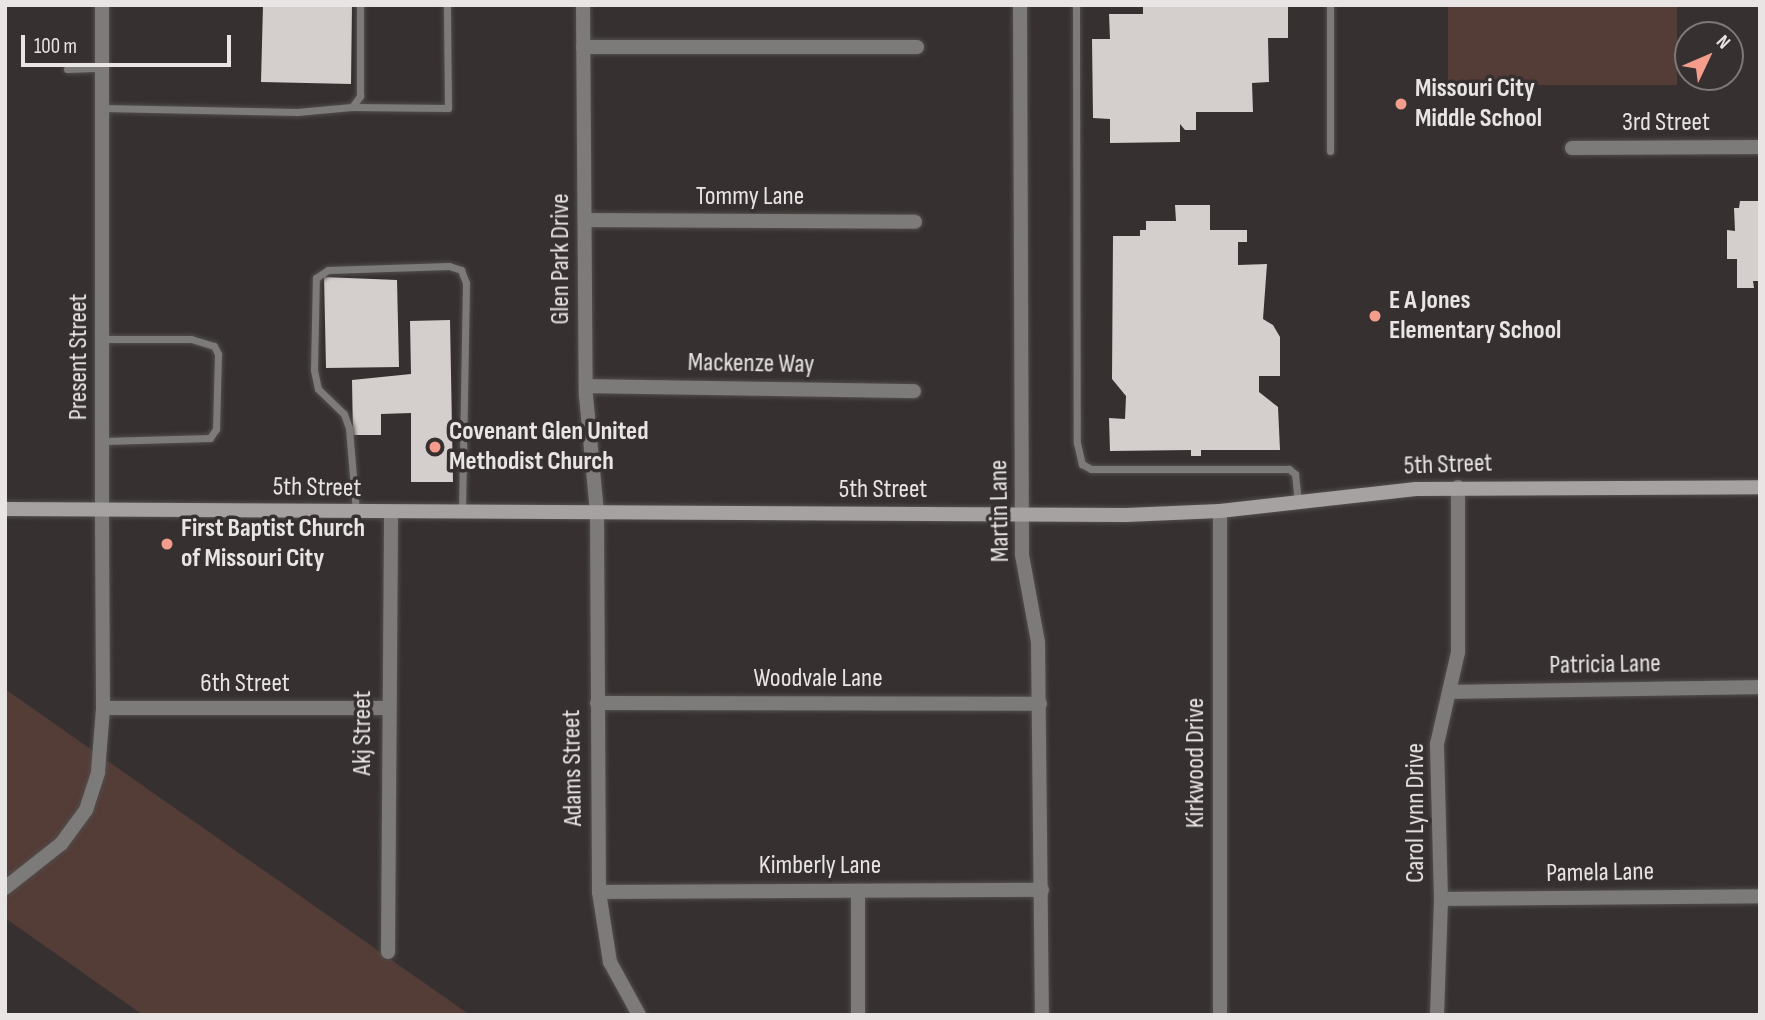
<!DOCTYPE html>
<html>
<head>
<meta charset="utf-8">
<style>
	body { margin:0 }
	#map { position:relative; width:1765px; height:1020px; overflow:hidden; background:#363130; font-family:"Sofia Sans Condensed",sans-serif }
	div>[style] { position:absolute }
	.green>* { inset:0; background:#543c37 }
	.building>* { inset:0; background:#d4cecc }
	.roads { filter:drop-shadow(0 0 2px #524e4d) drop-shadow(0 0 2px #524e4d) }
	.service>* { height:7px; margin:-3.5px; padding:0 3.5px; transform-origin:3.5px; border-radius:3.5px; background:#7d7a7a }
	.minor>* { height:14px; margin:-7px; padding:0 7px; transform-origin:7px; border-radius:7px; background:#7d7a7a }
	.tertiary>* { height:14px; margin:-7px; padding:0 7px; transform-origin:7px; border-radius:7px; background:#7d7a7a }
	.secondary>* { height:14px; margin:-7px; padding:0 7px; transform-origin:7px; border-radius:7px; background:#a6a2a1 }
	.dots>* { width:19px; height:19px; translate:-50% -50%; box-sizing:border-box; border:4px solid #363130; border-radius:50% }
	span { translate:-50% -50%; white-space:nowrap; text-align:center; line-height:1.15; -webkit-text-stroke:7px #363130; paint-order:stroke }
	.poi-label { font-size:26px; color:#e8e5e4; font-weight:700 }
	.left { translate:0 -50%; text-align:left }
	.street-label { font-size:26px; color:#e8e5e4 }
	.frame { position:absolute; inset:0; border:7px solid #e8e5e4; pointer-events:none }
	.north { position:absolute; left:1674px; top:21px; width:70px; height:70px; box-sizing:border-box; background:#363130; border:2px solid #7d7978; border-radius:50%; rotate:46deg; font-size:19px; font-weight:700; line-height:28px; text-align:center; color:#e8e5e4 }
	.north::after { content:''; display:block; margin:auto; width:24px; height:32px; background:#f49d8c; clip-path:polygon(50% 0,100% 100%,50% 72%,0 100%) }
	.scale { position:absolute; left:21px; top:35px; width:210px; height:32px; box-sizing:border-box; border:4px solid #e8e5e4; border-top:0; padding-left:9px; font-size:21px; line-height:24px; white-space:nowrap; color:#e8e5e4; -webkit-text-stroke:5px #363130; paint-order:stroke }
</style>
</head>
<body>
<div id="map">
	<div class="green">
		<div style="clip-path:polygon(1448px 5px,1677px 5px,1677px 85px,1448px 85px)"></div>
		<div style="clip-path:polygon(5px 689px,470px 1015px,143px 1015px,5px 918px)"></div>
	</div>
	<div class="building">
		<div style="clip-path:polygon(263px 5px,352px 5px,351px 84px,261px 82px)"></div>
		<div style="clip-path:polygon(1143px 5px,1288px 5px,1288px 38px,1268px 38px,1269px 82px,1252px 83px,1253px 112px,1196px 112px,1196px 130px,1185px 130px,1180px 124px,1180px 142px,1110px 143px,1110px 119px,1093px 118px,1092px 39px,1110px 39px,1109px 14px,1143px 14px)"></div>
		<div style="clip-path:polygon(1740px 201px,1760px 201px,1760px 281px,1753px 281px,1754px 288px,1737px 288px,1737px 259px,1727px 259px,1727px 230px,1735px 231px,1734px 208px,1739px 208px)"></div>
		<div style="clip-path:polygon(1175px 205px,1210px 205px,1210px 230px,1247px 230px,1247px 242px,1238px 242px,1238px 265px,1267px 264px,1263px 319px,1273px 325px,1280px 337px,1280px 376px,1259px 376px,1259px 392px,1278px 407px,1280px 450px,1201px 450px,1201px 456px,1191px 456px,1191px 450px,1110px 451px,1109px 418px,1125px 419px,1126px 396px,1112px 379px,1113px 236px,1140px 236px,1140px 230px,1146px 230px,1146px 221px,1176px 221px)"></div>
		<div style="clip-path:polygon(324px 277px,397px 280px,399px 367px,326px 368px)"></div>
		<div style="clip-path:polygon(450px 320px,453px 482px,411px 482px,411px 413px,381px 414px,381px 435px,353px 435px,352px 380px,411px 374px,410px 321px)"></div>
	</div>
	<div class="roads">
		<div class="service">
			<div style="left:1076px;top:5px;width:438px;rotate:89.9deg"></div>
			<div style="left:1077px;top:443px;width:22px;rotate:77deg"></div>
			<div style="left:1082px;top:464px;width:10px;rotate:29deg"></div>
			<div style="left:1091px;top:469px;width:198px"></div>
			<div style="left:1289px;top:469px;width:8px;rotate:40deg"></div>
			<div style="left:1295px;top:474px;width:28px;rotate:84deg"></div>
			<div style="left:67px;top:69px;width:35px;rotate:-2deg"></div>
			<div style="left:352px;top:107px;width:96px;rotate:0.6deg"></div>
			<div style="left:448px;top:108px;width:103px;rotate:-90.6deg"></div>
			<div style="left:103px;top:108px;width:194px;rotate:1.2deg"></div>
			<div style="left:297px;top:112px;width:55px;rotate:-5.2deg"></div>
			<div style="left:352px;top:107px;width:14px;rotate:-54deg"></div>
			<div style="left:360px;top:96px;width:91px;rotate:-90deg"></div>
			<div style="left:1330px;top:151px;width:146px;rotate:-90deg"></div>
			<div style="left:103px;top:339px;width:88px"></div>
			<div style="left:191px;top:339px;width:24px;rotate:17deg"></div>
			<div style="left:214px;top:346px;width:9px;rotate:63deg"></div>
			<div style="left:218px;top:354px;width:75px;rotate:91.5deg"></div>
			<div style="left:216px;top:429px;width:11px;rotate:124deg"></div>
			<div style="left:210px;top:438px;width:106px;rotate:178.4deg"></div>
			<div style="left:356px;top:512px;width:84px;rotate:-94.8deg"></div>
			<div style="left:349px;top:428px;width:15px;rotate:-110deg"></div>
			<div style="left:344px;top:414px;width:36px;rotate:-136deg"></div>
			<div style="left:318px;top:389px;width:19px;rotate:-102deg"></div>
			<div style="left:314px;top:370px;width:92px;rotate:-88.8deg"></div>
			<div style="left:316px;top:278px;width:14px;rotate:-34deg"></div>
			<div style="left:328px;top:270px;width:121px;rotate:-1.9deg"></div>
			<div style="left:449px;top:266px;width:13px;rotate:18deg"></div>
			<div style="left:461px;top:270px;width:14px;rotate:69deg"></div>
			<div style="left:466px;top:283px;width:229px;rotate:91deg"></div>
		</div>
		<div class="minor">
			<div style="left:583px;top:5px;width:391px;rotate:89.6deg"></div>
			<div style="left:586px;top:396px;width:118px;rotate:84.6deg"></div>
			<div style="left:597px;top:513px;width:379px;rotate:89.7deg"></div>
			<div style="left:599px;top:892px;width:71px;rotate:81.1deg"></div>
			<div style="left:610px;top:962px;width:60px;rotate:61.3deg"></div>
			<div style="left:1020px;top:5px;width:550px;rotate:89.79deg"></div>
			<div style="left:1022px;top:555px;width:88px;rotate:79.6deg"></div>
			<div style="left:1038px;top:642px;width:373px;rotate:89.4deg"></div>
			<div style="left:583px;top:47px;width:334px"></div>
			<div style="left:1572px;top:148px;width:188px;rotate:-0.3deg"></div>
			<div style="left:585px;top:220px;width:330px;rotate:0.3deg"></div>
			<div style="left:586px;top:386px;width:328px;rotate:0.9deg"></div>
			<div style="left:1220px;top:511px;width:504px;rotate:90deg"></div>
			<div style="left:1451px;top:692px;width:309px;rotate:-0.9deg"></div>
			<div style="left:597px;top:703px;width:443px;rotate:0.1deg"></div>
			<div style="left:103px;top:708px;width:284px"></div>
			<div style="left:5px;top:888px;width:71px;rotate:-38.2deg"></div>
			<div style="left:61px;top:844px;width:42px;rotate:-53.7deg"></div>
			<div style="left:86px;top:810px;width:40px;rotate:-72deg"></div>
			<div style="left:98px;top:772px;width:64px;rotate:-85.5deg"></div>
			<div style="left:103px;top:708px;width:199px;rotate:-90.3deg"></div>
			<div style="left:599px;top:892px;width:443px;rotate:-0.3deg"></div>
			<div style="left:1441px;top:899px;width:319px;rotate:-0.5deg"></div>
			<div style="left:388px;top:952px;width:439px;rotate:-89.6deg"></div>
			<div style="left:858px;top:1015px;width:124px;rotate:-90deg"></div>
			<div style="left:1437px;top:1015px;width:116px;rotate:-88deg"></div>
			<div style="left:1441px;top:899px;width:155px;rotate:-91.5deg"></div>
			<div style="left:1437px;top:744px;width:94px;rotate:-77.1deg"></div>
			<div style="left:1458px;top:652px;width:165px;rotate:-90deg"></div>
		</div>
		<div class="tertiary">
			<div style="left:102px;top:5px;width:504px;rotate:90deg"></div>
		</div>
		<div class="secondary">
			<div style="left:5px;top:509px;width:1121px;rotate:0.31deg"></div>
			<div style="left:1126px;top:515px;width:94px;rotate:-2.4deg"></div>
			<div style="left:1220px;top:511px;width:197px;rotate:-6.4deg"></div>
			<div style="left:1416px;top:489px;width:344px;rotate:-0.3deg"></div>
		</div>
	</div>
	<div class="dots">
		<div style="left:1401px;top:104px;background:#f49d8c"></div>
		<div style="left:1375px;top:316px;background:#f49d8c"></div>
		<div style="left:435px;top:447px;background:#f49d8c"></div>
		<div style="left:167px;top:544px;background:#f49d8c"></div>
	</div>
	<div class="poi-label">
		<span class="left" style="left:1415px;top:104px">Missouri City<br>Middle School</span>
		<span class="left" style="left:1389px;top:316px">E A Jones<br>Elementary School</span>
		<span class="left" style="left:449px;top:447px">Covenant Glen United<br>Methodist Church</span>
		<span class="left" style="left:181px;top:544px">First Baptist Church<br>of Missouri City</span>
	</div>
	<div class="street-label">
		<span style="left:1666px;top:123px">3rd Street</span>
		<span style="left:750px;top:197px">Tommy Lane</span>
		<span style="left:561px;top:259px;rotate:-90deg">Glen Park Drive</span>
		<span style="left:79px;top:357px;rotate:-90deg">Present Street</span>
		<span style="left:751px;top:364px;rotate:1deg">Mackenze Way</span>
		<span style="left:1448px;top:465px;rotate:-2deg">5th Street</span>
		<span style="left:317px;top:488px;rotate:1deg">5th Street</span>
		<span style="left:883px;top:490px">5th Street</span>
		<span style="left:1000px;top:511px;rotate:-91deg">Martin Lane</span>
		<span style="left:1605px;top:665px;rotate:-1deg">Patricia Lane</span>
		<span style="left:818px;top:679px">Woodvale Lane</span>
		<span style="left:245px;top:684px">6th Street</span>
		<span style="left:363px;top:733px;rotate:-90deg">Akj Street</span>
		<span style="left:1196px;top:763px;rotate:-90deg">Kirkwood Drive</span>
		<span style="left:573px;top:768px;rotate:-91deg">Adams Street</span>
		<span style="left:1416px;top:813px;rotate:-90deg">Carol Lynn Drive</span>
		<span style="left:820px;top:866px">Kimberly Lane</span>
		<span style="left:1600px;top:873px;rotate:-1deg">Pamela Lane</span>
	</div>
	<div class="frame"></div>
	<div class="north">N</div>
	<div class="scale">100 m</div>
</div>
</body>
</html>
